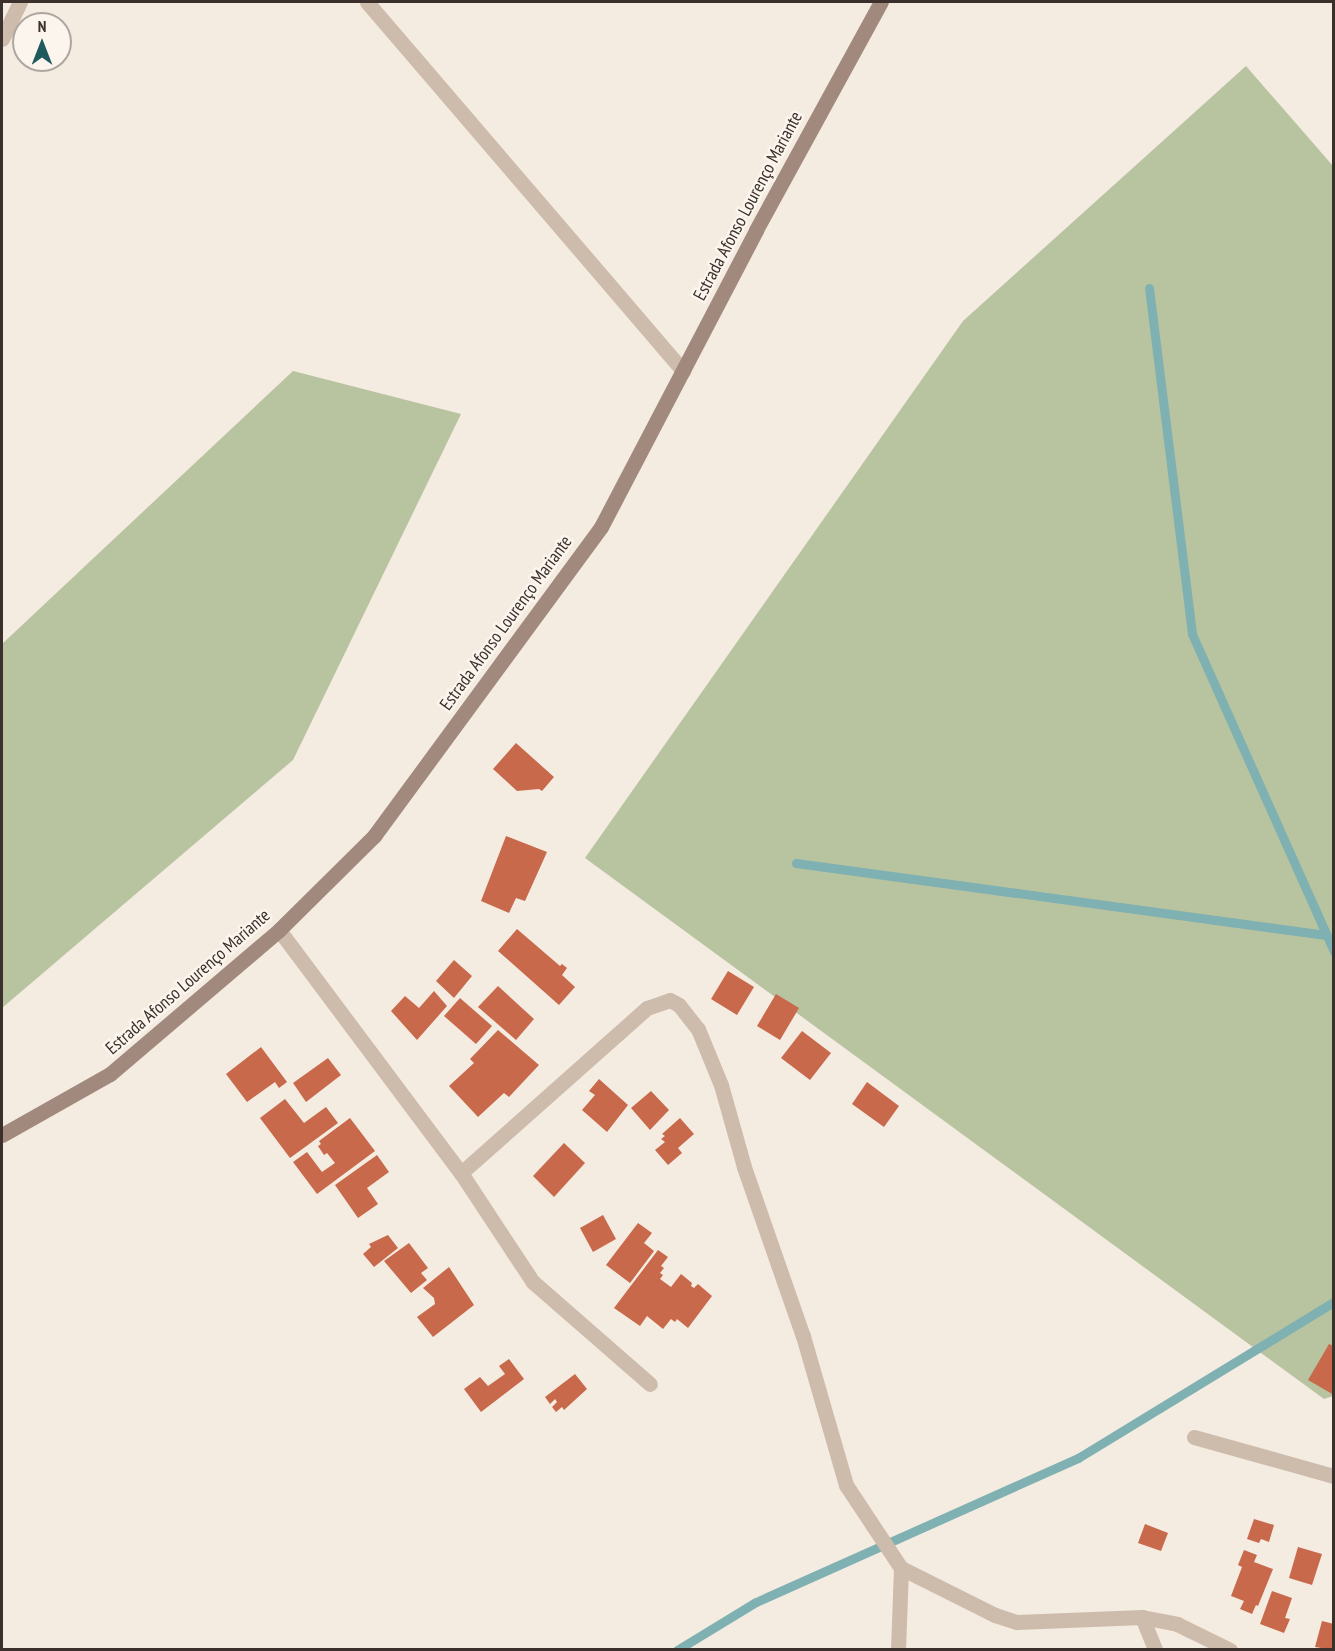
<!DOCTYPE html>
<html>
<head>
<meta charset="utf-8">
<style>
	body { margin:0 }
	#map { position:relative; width:1335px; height:1651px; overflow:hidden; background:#f4ebe1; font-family:"PT Sans Narrow",sans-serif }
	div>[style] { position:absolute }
	.green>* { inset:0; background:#b8c4a0 }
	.stream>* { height:9px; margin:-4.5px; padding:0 4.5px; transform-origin:4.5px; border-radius:4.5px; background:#7fb0b2 }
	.building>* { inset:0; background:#c8694b }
	.lane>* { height:15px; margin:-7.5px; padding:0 7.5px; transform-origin:7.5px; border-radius:7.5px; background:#cdbbac }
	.street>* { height:15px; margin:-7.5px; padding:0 7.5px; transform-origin:7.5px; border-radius:7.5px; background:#cdbbac }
	.secondary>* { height:15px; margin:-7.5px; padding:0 7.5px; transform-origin:7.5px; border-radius:7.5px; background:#a18a7d }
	span { translate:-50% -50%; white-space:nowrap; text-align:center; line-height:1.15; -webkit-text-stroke:5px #fbf5ee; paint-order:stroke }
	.street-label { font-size:18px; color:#3b302b }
	.frame { position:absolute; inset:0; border:3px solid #3b302b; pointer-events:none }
	.north { position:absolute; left:12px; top:12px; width:60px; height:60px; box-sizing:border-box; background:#fbf5ee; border:2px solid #aea6a0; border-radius:50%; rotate:0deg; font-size:16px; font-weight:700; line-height:24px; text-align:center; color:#3b302b }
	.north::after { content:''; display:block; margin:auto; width:21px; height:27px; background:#1f5a5e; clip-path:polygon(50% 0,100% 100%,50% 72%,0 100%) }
</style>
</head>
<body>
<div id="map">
	<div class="green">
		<div style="clip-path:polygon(1246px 66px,1333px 166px,1333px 1396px,1324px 1399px,585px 858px,963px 321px)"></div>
		<div style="clip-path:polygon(293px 371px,461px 414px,293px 760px,2px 1008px,2px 644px)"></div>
	</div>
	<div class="stream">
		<div style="left:1149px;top:288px;width:349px;rotate:82.9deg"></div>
		<div style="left:1192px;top:634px;width:348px;rotate:65.9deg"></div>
		<div style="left:796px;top:863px;width:535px;rotate:7.74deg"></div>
		<div style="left:677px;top:1650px;width:92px;rotate:-31.3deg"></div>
		<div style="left:756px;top:1602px;width:353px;rotate:-24.1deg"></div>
		<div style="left:1078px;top:1458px;width:300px;rotate:-31.4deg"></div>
	</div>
	<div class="building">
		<div style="clip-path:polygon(516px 743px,554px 777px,542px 791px,539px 789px,517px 791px,493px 769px)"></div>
		<div style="clip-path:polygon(506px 836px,547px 852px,525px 901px,516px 898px,509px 913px,481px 901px)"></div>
		<div style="clip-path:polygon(517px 929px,560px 966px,562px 964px,567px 968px,562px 975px,575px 987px,559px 1005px,498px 951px)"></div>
		<div style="clip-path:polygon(454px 960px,472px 976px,454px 998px,436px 981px)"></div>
		<div style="clip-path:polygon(728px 971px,754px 987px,737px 1015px,711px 999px)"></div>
		<div style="clip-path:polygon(498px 986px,534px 1019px,516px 1040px,478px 1007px)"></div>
		<div style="clip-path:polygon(434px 991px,447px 1006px,417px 1040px,391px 1011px,405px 996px,419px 1008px)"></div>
		<div style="clip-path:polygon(776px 994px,799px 1008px,780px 1040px,757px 1026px)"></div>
		<div style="clip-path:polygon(460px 998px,492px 1026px,476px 1044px,444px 1016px)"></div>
		<div style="clip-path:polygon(498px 1030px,539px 1065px,509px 1097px,504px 1093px,478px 1117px,449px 1086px,474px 1063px,470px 1059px)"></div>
		<div style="clip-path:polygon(802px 1031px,831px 1053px,810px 1080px,781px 1058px)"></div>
		<div style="clip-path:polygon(261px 1047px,287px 1082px,279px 1088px,275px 1082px,247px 1102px,226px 1074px)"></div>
		<div style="clip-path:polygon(328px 1058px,341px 1075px,306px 1102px,293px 1083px)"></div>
		<div style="clip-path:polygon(599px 1079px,628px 1105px,607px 1132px,582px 1110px,595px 1095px,589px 1091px)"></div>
		<div style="clip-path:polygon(867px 1082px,899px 1106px,884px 1127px,852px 1104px)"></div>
		<div style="clip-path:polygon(651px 1091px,669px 1110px,650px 1130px,631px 1108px)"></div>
		<div style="clip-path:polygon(285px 1099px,304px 1123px,326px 1107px,338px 1123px,290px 1158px,260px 1118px)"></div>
		<div style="clip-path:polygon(350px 1118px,375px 1151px,317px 1194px,293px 1162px,307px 1152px,322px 1172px,335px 1163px,327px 1153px,324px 1155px,318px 1146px,321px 1144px,319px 1141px)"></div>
		<div style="clip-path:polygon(680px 1118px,694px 1134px,678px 1148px,682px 1153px,668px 1165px,655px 1150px,665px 1142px,661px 1139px,665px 1136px,662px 1134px)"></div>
		<div style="clip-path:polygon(564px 1143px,585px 1163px,554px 1197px,533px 1176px)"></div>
		<div style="clip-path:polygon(377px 1155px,389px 1172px,367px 1188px,378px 1204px,358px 1218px,335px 1185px)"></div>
		<div style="clip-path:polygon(603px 1215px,616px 1239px,593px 1252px,580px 1228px)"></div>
		<div style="clip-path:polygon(638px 1223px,652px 1233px,644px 1243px,654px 1251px,630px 1283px,606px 1265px)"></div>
		<div style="clip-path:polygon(388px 1235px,398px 1248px,374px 1267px,363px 1254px,371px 1247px,369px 1244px)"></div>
		<div style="clip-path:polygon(409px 1243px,428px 1268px,421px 1273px,427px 1280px,411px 1293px,384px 1261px)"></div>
		<div style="clip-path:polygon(658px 1250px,668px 1257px,661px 1266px,664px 1268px,660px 1273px,663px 1275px,660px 1279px,671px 1287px,681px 1274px,692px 1283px,691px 1286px,694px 1288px,698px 1284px,712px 1296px,688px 1328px,677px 1319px,675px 1322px,671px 1319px,663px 1329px,647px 1316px,640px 1326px,614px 1308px)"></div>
		<div style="clip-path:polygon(449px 1267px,474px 1305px,433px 1337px,417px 1317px,435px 1304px,434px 1298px,423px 1288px)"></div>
		<div style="clip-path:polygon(1329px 1344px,1334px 1346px,1334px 1395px,1308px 1380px)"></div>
		<div style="clip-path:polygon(509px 1359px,524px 1379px,481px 1412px,464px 1389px,480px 1377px,488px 1386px,505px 1374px,499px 1366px)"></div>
		<div style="clip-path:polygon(575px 1374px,587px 1389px,564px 1410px,562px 1407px,556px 1412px,552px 1407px,557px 1402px,555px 1399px,550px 1404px,545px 1397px)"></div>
		<div style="clip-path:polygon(1254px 1519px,1274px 1525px,1269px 1542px,1261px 1539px,1259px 1543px,1247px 1539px)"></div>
		<div style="clip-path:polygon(1145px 1524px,1168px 1533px,1161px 1551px,1138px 1543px)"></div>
		<div style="clip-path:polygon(1298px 1547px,1322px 1554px,1312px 1585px,1289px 1578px)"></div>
		<div style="clip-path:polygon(1244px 1550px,1257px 1555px,1254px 1562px,1273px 1569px,1258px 1606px,1256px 1605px,1252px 1614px,1240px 1609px,1244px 1601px,1231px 1596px,1242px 1567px,1238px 1565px)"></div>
		<div style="clip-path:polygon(1272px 1591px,1292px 1598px,1285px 1618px,1290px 1619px,1284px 1633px,1260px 1624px)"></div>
		<div style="clip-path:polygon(1322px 1621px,1334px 1624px,1334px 1650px,1315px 1647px)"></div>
	</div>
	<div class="lane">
		<div style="left:367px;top:2px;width:486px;rotate:49.4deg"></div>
		<div style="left:2px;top:39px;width:41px;rotate:-64.1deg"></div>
	</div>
	<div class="street">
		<div style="left:279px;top:930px;width:304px;rotate:53.2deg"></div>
		<div style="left:461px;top:1173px;width:131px;rotate:56.6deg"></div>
		<div style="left:533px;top:1282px;width:155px;rotate:41.1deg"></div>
		<div style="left:461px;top:1173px;width:249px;rotate:-41.6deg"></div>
		<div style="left:647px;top:1008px;width:24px;rotate:-19deg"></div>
		<div style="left:670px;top:1000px;width:10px;rotate:29deg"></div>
		<div style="left:679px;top:1005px;width:31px;rotate:52deg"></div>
		<div style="left:698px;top:1029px;width:61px;rotate:67.7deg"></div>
		<div style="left:721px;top:1085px;width:85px;rotate:74.3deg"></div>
		<div style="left:744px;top:1167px;width:179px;rotate:70.8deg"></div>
		<div style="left:803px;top:1336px;width:155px;rotate:73.9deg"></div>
		<div style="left:846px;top:1485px;width:100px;rotate:56.5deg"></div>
		<div style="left:901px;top:1568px;width:105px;rotate:26.6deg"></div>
		<div style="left:995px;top:1615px;width:23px;rotate:18deg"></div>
		<div style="left:1017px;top:1622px;width:125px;rotate:-2.3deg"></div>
		<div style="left:1142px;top:1617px;width:36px;rotate:11deg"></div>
		<div style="left:1177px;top:1624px;width:59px;rotate:26.1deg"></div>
		<div style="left:1194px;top:1437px;width:145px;rotate:15.6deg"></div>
		<div style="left:1142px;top:1617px;width:35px;rotate:68deg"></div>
		<div style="left:898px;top:1650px;width:82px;rotate:-87.9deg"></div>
	</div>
	<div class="secondary">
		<div style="left:2px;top:1135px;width:124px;rotate:-29.5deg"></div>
		<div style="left:110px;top:1074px;width:222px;rotate:-40.4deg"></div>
		<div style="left:279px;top:930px;width:134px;rotate:-44.7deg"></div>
		<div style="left:374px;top:836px;width:383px;rotate:-53.7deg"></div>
		<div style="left:601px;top:527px;width:335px;rotate:-62.4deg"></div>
		<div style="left:756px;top:230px;width:260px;rotate:-61.3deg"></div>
	</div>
	<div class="street-label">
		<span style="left:748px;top:206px;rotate:-62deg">Estrada Afonso Lourenço Mariante</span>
		<span style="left:506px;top:623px;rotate:-54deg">Estrada Afonso Lourenço Mariante</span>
		<span style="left:188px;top:982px;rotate:-41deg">Estrada Afonso Lourenço Mariante</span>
	</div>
	<div class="frame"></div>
	<div class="north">N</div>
</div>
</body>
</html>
